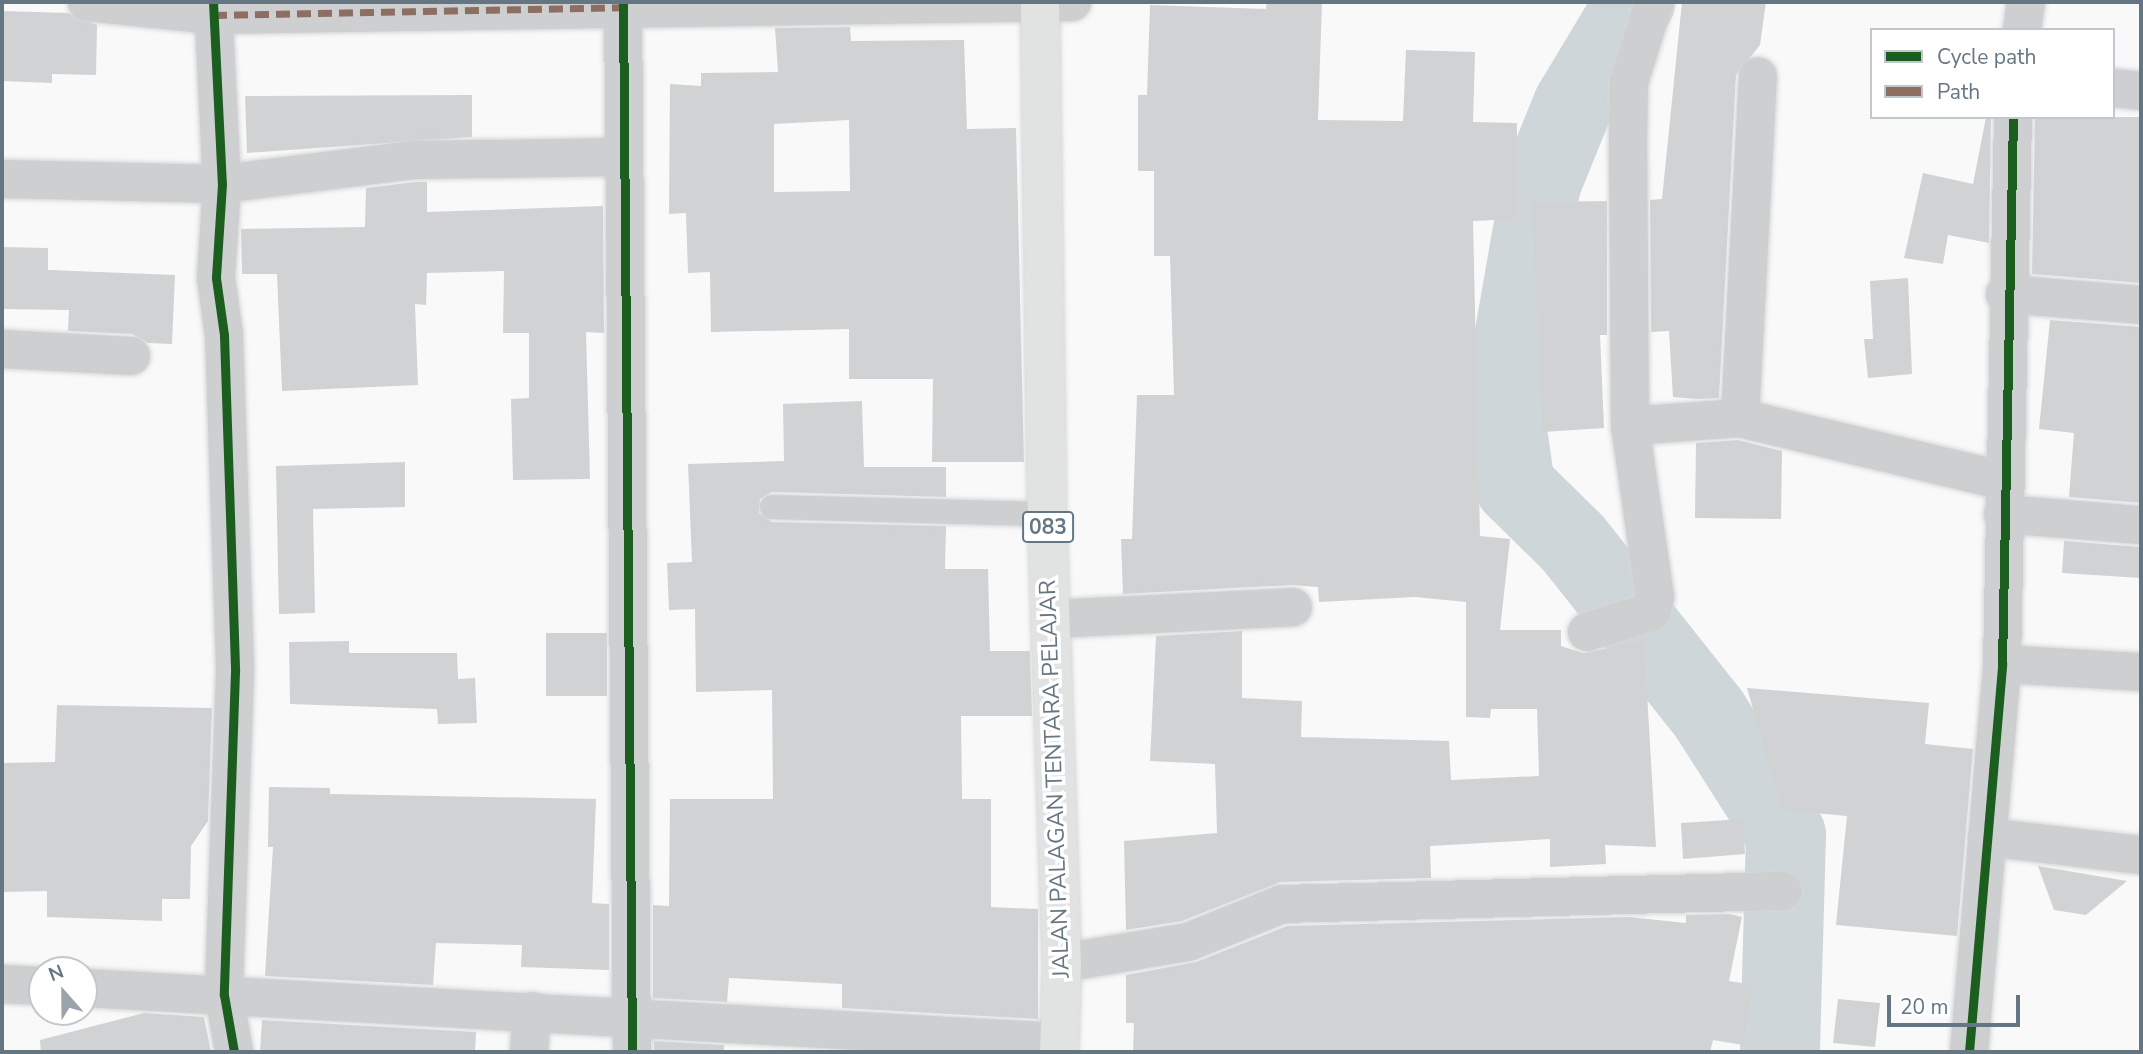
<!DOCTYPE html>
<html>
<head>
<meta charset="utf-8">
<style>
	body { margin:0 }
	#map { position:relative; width:2143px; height:1054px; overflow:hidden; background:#f9f9f9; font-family:"Nunito Sans",sans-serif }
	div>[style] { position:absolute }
	.river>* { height:80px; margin:-40px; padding:0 40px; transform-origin:40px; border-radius:40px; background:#ced6d9 }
	.building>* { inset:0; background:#d0d2d3 }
	.roads { filter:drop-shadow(0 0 2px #d5d6d7) drop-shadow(0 0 2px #d5d6d7) }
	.lane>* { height:24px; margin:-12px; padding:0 12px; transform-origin:12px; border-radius:12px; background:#cecfd0 }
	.street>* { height:38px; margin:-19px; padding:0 19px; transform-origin:19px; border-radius:19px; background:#cecfd0 }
	.primary>* { height:38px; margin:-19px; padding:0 19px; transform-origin:19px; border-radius:19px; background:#e1e2e2 }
	.quiet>* { height:7px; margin-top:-3.5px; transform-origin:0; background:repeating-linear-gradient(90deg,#8d6e63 0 14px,transparent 0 21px) }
	.cycleway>* { height:9px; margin:-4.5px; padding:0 4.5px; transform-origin:4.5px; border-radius:4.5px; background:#1b5e20 }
	span { translate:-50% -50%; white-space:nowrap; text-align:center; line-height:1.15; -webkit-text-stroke:7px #fff; paint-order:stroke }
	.shield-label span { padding:2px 5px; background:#fff; border:2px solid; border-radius:5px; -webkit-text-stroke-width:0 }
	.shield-label { font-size:21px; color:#657683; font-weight:700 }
	.street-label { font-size:23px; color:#657683 }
	.frame { position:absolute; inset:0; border:4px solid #657683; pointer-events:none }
	.legend { position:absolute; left:1870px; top:28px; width:245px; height:91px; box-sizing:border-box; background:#fff; border:2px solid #c1c8cd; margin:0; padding:9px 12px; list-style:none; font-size:21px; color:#657683 }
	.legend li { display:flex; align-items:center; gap:14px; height:35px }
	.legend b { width:35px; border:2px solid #c1c8cd }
	.north { position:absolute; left:28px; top:956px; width:70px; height:70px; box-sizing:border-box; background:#fff; border:2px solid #c1c8cd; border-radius:50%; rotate:339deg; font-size:19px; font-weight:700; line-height:28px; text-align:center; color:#657683 }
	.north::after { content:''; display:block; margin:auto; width:24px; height:32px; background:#99a4ac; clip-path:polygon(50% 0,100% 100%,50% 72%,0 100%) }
	.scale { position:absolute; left:1887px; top:995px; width:133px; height:32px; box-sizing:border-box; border:4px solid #657683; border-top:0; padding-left:9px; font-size:21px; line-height:24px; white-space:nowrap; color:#657683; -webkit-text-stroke:5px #fff; paint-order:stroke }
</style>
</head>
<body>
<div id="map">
	<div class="river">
		<div style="left:1635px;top:2px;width:120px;rotate:121deg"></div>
		<div style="left:1573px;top:105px;width:85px;rotate:112.1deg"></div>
		<div style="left:1541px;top:184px;width:221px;rotate:99.9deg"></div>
		<div style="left:1503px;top:402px;width:85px;rotate:81.9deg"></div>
		<div style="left:1515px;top:486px;width:81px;rotate:44.5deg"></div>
		<div style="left:1573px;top:543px;width:218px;rotate:51.5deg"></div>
		<div style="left:1709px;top:714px;width:143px;rotate:57.5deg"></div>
		<div style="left:1786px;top:835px;width:217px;rotate:91.6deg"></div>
	</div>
	<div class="building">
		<div style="clip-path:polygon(1267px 2px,1322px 2px,1318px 120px,1403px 121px,1406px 50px,1475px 52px,1473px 122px,1517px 123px,1516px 219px,1473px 221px,1480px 536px,1510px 539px,1500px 630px,1561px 630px,1561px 646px,1583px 653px,1644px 641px,1656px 847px,1605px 845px,1606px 864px,1550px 867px,1550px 839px,1430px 846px,1431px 878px,1281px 882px,1182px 921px,1126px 930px,1124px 841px,1217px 833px,1215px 764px,1150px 761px,1156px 636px,1242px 631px,1242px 698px,1302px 701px,1301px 737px,1449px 741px,1451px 780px,1539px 776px,1537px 709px,1491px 709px,1490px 718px,1466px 717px,1466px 602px,1415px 597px,1319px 602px,1318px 587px,1292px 585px,1123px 594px,1121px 539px,1132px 539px,1137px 395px,1174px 395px,1170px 256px,1154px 256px,1154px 171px,1138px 171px,1138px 95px,1147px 95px,1150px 5px,1266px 9px)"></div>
		<div style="clip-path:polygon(1682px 2px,1766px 2px,1760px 45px,1736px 75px,1719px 398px,1697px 399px,1673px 397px,1669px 331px,1651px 332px,1650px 200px,1662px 199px)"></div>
		<div style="clip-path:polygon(2px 11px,68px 13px,97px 25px,96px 75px,52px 74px,52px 83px,2px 81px)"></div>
		<div style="clip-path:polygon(evenodd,850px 27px,851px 41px,964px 40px,967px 129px,1016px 128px,1024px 462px,932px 462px,933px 379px,849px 379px,849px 329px,711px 332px,710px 272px,688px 273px,686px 213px,669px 214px,670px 84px,701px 86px,701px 73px,778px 72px,775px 28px,850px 27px,849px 120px,850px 191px,774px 192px,774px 124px,849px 120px)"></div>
		<div style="clip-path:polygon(472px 95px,472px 137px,247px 153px,245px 96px)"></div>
		<div style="clip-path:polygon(1986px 117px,1991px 117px,1989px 243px,1948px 235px,1943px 264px,1904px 258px,1923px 173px,1973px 184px)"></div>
		<div style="clip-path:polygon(2035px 117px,2141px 117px,2141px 283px,2032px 274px)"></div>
		<div style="clip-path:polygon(415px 182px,427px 182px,427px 212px,603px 206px,604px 333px,586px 332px,590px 479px,513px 480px,511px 399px,529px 398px,529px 333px,503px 333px,504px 271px,427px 273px,426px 305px,415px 304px,418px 385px,282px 391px,277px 274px,242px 274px,241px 229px,365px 227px,366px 188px)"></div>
		<div style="clip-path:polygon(1607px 201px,1607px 335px,1600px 335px,1604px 428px,1543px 432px,1532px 202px)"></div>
		<div style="clip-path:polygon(2px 247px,48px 248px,48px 270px,175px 275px,172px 344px,148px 343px,132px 334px,68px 331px,69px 310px,2px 309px)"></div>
		<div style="clip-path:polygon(1908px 278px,1912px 374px,1868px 378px,1864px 339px,1873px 339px,1870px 281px)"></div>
		<div style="clip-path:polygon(2050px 320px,2141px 327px,2141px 503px,2069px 497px,2074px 433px,2039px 429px)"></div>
		<div style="clip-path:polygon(862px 401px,864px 467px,946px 467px,946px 497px,772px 492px,760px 499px,759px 513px,772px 522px,946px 526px,945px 569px,988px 569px,990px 651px,1030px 651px,1032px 716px,961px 716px,962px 799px,991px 799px,991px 907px,1038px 909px,1038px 1019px,842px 1008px,842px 984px,729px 978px,727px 1002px,653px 998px,653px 905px,669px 906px,670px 799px,773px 799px,772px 690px,696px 692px,695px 609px,669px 610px,667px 563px,692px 562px,688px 464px,784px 461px,783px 404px)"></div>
		<div style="clip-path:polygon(1738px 440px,1782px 451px,1781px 519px,1695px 518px,1696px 443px)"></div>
		<div style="clip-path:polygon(405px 462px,405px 507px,313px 509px,315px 613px,279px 614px,276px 466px)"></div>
		<div style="clip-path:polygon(2064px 541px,2141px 547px,2141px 578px,2062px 573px)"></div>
		<div style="clip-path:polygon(546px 633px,607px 633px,607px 696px,546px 696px)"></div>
		<div style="clip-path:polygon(349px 641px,349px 653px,457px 653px,458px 679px,475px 678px,477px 723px,438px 724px,437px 709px,290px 704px,289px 642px)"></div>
		<div style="clip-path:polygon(1747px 688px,1929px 703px,1925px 744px,1973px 749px,1957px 936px,1836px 925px,1847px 816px,1782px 810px)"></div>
		<div style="clip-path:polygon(57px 705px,212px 708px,208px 821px,191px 846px,190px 899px,162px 899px,162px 921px,47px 917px,47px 891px,2px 892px,2px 763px,55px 762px)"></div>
		<div style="clip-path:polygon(269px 787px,330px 788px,330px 794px,596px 799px,592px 903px,609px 904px,609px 970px,521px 967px,522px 945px,436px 943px,433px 985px,265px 976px,273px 847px,268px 847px)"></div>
		<div style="clip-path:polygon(1743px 819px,1745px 854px,1683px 859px,1681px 823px)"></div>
		<div style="clip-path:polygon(2038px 866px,2127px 881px,2086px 915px,2054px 910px)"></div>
		<div style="clip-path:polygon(1729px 914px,1742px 917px,1729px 981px,1753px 985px,1743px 1045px,1713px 1040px,1710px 1052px,1133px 1052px,1134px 1023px,1126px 1023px,1126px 975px,1196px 962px,1287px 926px,1629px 917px,1686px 923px,1686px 915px)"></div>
		<div style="clip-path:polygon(1838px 999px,1880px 1003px,1875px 1047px,1833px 1043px)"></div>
		<div style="clip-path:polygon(144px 1013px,204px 1017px,211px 1052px,41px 1052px,40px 1040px)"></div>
		<div style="clip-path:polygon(262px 1020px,476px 1032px,475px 1052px,260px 1052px)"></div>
		<div style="clip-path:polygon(654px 1041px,724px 1045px,724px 1052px,654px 1052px)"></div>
	</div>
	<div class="roads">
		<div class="lane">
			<div style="left:772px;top:507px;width:275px;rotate:1.5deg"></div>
		</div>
		<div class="street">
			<div style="left:87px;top:2px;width:127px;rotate:5.9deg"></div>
			<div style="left:213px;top:15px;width:859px;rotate:-0.87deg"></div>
			<div style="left:213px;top:2px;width:182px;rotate:87.2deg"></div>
			<div style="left:222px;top:184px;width:94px;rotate:93.7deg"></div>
			<div style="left:216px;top:278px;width:58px;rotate:82deg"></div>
			<div style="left:224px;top:335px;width:337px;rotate:88.1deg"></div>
			<div style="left:235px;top:672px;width:323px;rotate:92deg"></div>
			<div style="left:224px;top:995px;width:58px;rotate:80deg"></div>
			<div style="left:623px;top:2px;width:1050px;rotate:89.51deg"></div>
			<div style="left:2022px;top:30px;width:28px;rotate:-82deg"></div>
			<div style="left:2113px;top:88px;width:28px;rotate:6deg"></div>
			<div style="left:2px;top:179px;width:220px;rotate:1.3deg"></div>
			<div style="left:222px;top:184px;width:193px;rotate:-7.2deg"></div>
			<div style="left:413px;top:160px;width:207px;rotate:-0.8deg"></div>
			<div style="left:2005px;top:294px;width:136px;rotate:4.6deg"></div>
			<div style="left:2px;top:349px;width:129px;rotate:3.1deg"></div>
			<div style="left:1740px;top:418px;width:342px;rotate:-87deg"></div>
			<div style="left:1630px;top:426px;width:110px;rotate:-4.2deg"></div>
			<div style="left:1740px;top:418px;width:272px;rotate:13.4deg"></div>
			<div style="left:2003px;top:514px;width:138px;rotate:4.6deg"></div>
			<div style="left:1051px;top:619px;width:242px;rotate:-2.8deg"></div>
			<div style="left:1587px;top:632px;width:67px;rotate:-17.4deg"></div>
			<div style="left:1651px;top:612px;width:16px;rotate:-75deg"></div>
			<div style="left:1655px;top:597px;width:173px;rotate:-98.3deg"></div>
			<div style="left:1630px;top:426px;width:286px;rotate:-90.4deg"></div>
			<div style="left:1628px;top:140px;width:58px;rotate:-89deg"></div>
			<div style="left:1629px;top:82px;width:84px;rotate:-72.6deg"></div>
			<div style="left:2002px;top:664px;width:139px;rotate:3.3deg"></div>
			<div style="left:1987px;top:837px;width:155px;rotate:6.7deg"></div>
			<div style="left:1062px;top:963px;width:128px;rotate:-9.5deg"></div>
			<div style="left:1188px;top:942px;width:101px;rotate:-22deg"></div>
			<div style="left:1282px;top:904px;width:501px;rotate:-1.49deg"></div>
			<div style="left:2px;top:984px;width:40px;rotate:2.9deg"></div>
			<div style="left:84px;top:988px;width:976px;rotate:3.17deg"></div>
			<div style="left:529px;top:1052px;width:41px;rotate:-85.8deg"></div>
			<div style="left:1969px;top:1052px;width:389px;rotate:-85.1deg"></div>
			<div style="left:2002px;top:664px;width:547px;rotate:-88.85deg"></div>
		</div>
		<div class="primary">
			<div style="left:1040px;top:2px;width:512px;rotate:89.22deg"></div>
			<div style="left:1047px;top:514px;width:449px;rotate:88.1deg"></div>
			<div style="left:1062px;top:963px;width:89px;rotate:91.9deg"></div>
		</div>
	</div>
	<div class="quiet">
		<div style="left:213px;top:15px;width:410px;rotate:-1.1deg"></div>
	</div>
	<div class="cycleway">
		<div style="left:213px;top:2px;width:182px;rotate:87.2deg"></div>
		<div style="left:222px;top:184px;width:94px;rotate:93.7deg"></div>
		<div style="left:216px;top:278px;width:58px;rotate:82deg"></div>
		<div style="left:224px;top:335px;width:337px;rotate:88.1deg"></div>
		<div style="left:235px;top:672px;width:323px;rotate:92deg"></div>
		<div style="left:224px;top:995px;width:58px;rotate:80deg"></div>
		<div style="left:623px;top:2px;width:1050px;rotate:89.51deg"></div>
		<div style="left:1969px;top:1052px;width:389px;rotate:-85.1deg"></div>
		<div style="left:2002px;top:664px;width:547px;rotate:-88.85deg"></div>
	</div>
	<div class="shield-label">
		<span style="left:1048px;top:527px">083</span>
	</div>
	<div class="street-label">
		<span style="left:1055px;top:779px;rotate:-92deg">JALAN PALAGAN TENTARA PELAJAR</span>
	</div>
	<div class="frame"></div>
	<ul class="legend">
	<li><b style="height:9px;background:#1b5e20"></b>Cycle path</li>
	<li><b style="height:9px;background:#8d6e63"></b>Path</li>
	</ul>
	<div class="north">N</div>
	<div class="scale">20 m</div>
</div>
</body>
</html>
